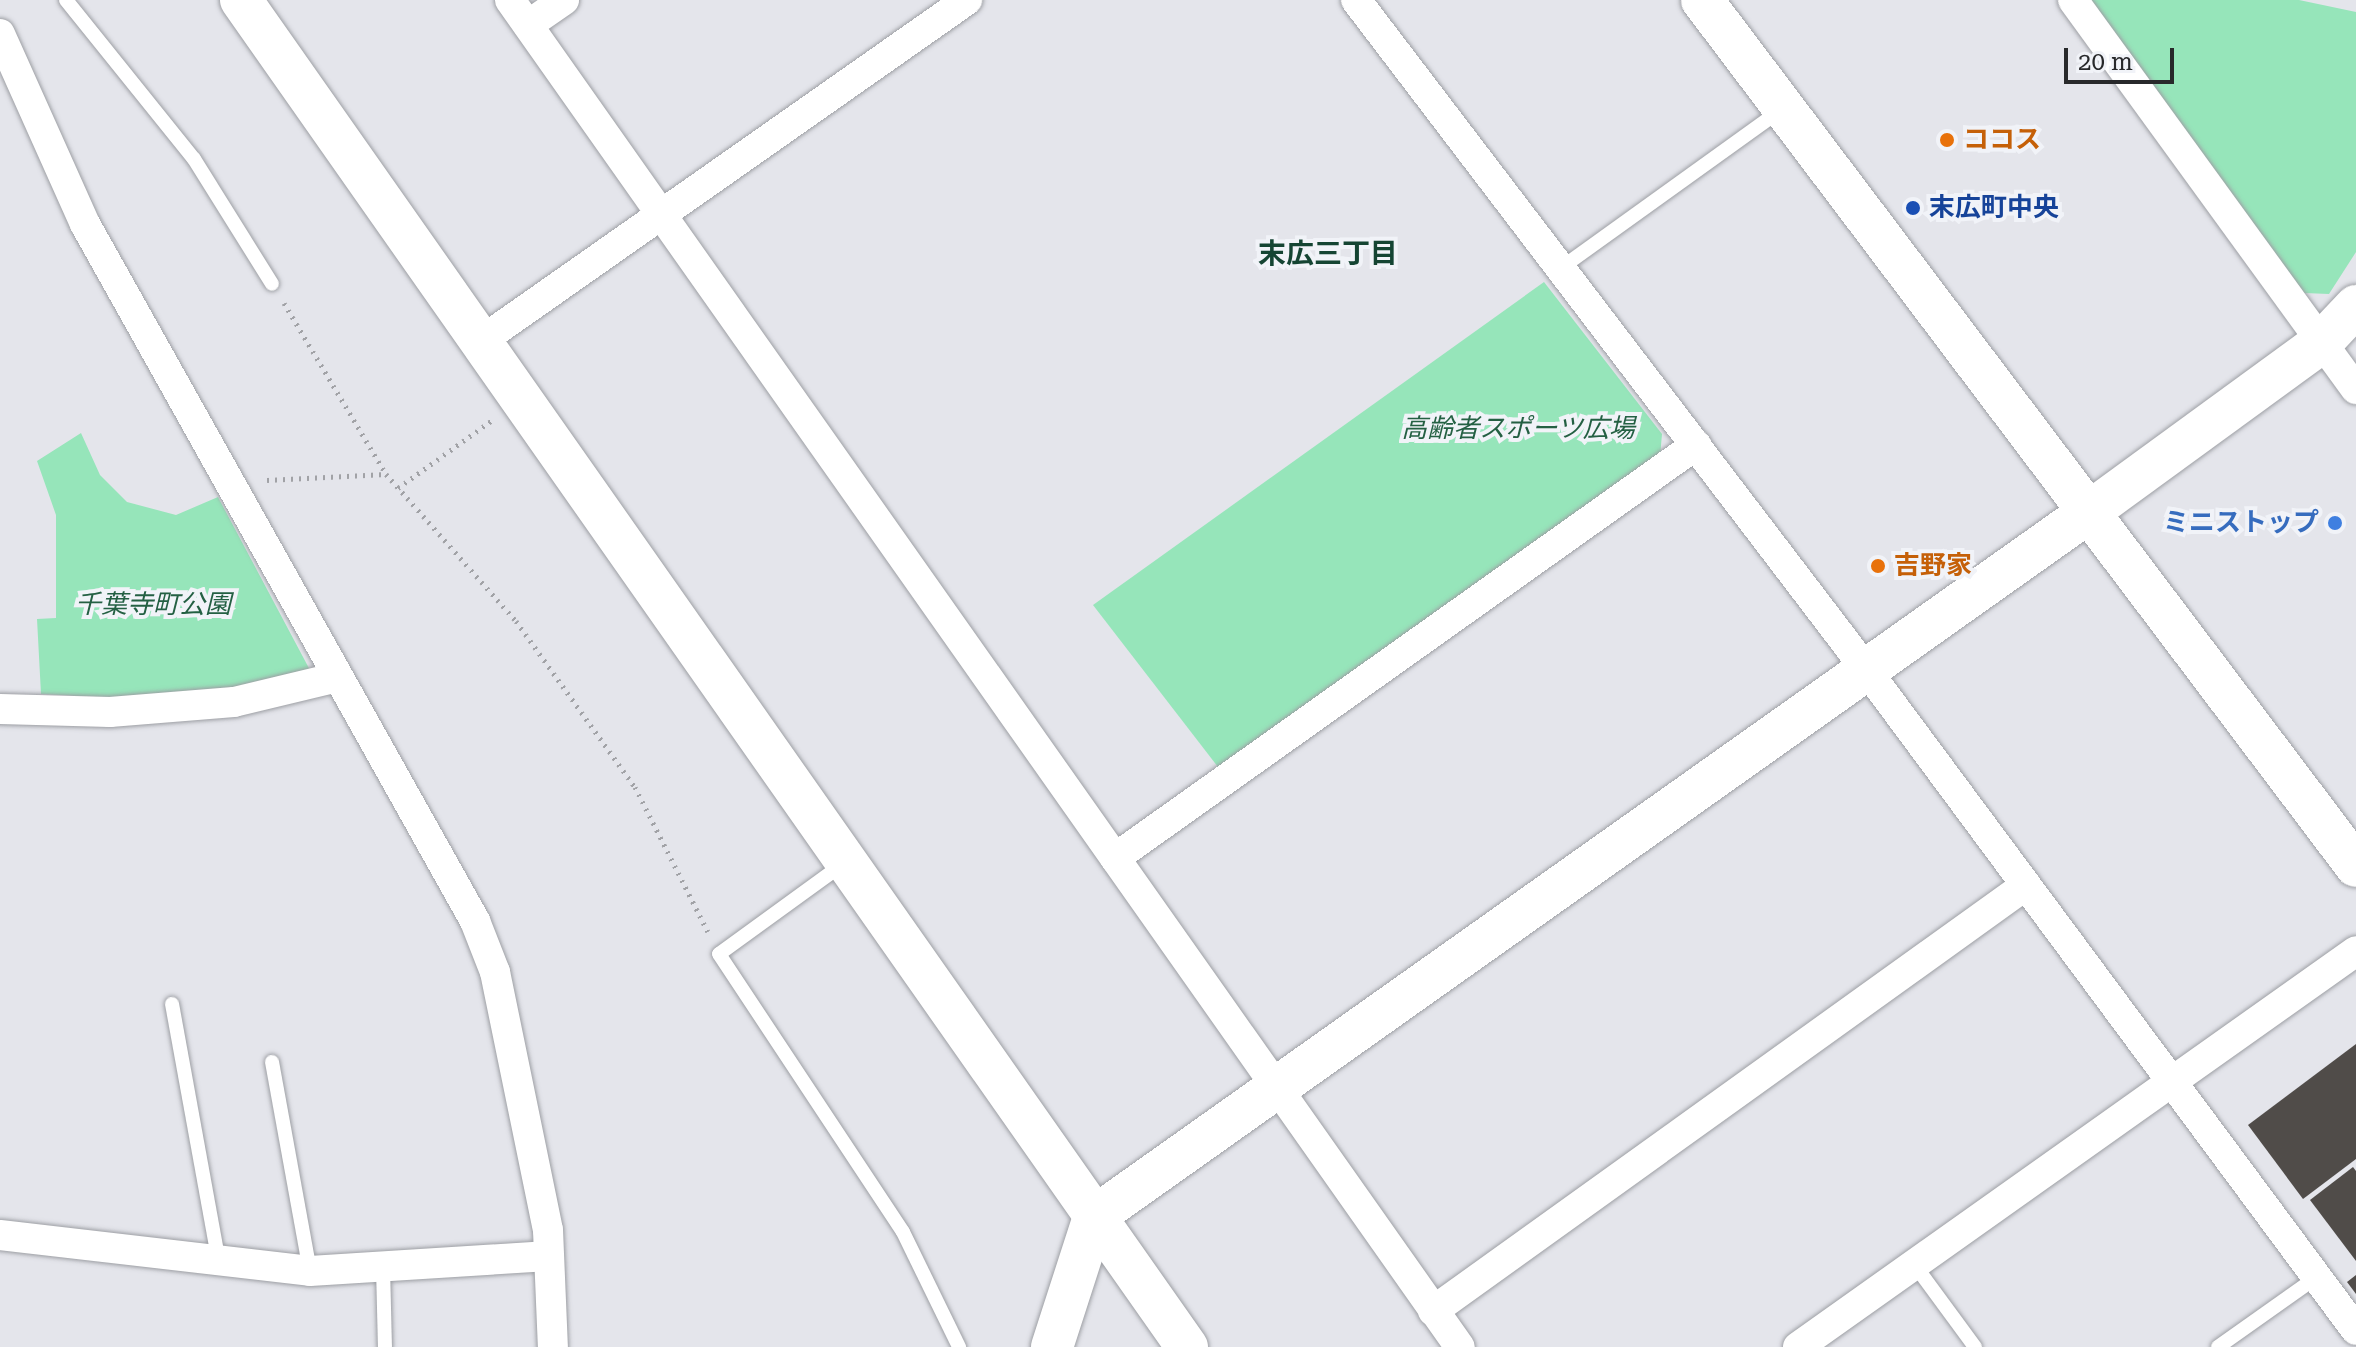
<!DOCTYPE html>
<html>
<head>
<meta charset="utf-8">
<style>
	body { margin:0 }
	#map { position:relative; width:2356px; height:1347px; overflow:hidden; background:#e4e5eb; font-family:"Roboto Serif","Noto Sans JP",serif }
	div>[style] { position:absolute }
	.green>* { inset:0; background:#96e5ba }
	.building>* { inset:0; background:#504c49 }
	.path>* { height:5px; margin-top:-2.5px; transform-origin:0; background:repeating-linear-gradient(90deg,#a1a2a6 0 2px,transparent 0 8px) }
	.roads { filter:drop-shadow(0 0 2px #9d9fa4) drop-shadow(0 0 2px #9d9fa4) }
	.lane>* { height:14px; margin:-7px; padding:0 7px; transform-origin:7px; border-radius:7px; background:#fff }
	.street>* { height:30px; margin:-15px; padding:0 15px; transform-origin:15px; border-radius:15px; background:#fff }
	.secondary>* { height:42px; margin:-21px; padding:0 21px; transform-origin:21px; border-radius:21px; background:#fff }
	.dots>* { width:22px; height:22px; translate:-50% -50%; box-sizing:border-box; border:4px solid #f1f3f8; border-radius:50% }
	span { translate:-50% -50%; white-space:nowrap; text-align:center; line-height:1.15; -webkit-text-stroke:8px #f1f3f8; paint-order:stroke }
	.food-label { font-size:26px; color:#c56008; font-weight:700 }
	.left { translate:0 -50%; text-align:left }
	.transit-label { font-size:26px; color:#164399; font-weight:700 }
	.park-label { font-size:26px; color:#246043; font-style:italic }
	.shop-label { font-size:26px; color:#366cbe; font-weight:700 }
	.right { translate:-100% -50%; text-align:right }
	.neighbourhood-label { font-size:28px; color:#154533; font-weight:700 }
	.scale { position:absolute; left:2064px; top:48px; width:110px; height:36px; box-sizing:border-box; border:4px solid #28292b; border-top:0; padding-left:10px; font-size:24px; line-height:28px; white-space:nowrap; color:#28292b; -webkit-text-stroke:6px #f1f3f8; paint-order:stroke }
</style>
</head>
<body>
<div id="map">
	<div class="green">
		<div style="clip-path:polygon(2089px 0,2299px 0,2356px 12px,2356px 252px,2329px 294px,2304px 293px)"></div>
		<div style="clip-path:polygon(1544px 282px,1662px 434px,1660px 457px,1218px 767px,1093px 605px)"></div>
		<div style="clip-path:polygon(81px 433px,100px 475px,127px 502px,176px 515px,218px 497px,311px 672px,232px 692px,134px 699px,41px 694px,37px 619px,56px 618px,56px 515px,37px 461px)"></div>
	</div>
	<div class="building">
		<div style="clip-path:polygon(2356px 1044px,2356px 1159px,2303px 1199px,2248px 1125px)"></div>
		<div style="clip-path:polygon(2353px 1167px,2356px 1171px,2356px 1261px,2310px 1200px)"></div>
		<div style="clip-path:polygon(2356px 1275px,2356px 1294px,2347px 1282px)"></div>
	</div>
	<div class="path">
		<div style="left:284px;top:303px;width:199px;rotate:59.2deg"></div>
		<div style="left:386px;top:474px;width:196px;rotate:48.5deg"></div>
		<div style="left:516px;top:621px;width:204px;rotate:54.4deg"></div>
		<div style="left:635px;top:787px;width:162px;rotate:63.3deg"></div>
		<div style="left:267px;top:480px;width:119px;rotate:-2.9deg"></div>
		<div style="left:398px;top:488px;width:115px;rotate:-35.8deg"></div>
	</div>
	<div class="roads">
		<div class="lane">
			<div style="left:66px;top:0;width:204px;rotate:51.2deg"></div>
			<div style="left:194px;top:159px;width:147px;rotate:58deg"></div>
			<div style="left:1561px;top:268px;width:271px;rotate:-35.7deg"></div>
			<div style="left:843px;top:864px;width:153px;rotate:144deg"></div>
			<div style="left:719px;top:954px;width:333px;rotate:56.5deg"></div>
			<div style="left:903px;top:1232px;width:128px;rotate:64deg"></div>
			<div style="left:172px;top:1004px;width:263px;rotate:79.7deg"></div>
			<div style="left:272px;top:1062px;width:212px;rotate:79.7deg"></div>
			<div style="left:1914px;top:1264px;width:103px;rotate:53.7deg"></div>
			<div style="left:383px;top:1267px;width:80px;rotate:88.6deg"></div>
			<div style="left:2218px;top:1347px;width:121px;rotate:-35.3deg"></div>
		</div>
		<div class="street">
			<div style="left:510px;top:0;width:1648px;rotate:54.81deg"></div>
			<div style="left:1356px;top:0;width:840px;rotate:52.69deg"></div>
			<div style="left:1865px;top:668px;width:824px;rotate:53.44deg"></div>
			<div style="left:2073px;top:0;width:481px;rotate:54deg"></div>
			<div style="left:528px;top:25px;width:44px;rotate:-34.8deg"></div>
			<div style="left:0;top:34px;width:208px;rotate:65.9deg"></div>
			<div style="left:85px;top:224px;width:799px;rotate:60.77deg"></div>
			<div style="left:475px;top:921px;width:55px;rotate:68.6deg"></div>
			<div style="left:495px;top:972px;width:263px;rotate:78.4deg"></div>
			<div style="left:548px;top:1230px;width:117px;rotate:87.6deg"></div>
			<div style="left:481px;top:341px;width:594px;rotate:-35.06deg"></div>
			<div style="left:0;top:709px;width:110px;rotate:1.6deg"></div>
			<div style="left:110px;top:712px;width:124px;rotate:-4.6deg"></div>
			<div style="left:234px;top:702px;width:107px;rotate:-13.5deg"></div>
			<div style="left:1115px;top:858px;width:713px;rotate:-35.41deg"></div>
			<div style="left:0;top:1235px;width:312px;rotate:6.6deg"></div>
			<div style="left:310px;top:1271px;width:239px;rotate:-3.6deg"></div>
			<div style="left:1433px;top:1311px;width:730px;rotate:-35.69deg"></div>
			<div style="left:1798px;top:1347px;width:684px;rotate:-35.36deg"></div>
		</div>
		<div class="secondary">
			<div style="left:241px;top:0;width:1646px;rotate:54.92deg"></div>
			<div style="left:1702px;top:0;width:1085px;rotate:52.94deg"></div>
			<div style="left:1052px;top:1347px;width:137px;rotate:-72.1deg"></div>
			<div style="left:1094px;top:1217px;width:1219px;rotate:-35.32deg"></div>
			<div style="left:2089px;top:512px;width:287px;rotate:-36.1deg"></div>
			<div style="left:2321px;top:343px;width:51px;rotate:-46.6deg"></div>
		</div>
	</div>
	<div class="dots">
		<div style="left:1947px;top:140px;background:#e8710a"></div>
		<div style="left:1913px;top:208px;background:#1a4fb4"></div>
		<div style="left:2335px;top:523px;background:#3f7fe0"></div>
		<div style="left:1878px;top:566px;background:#e8710a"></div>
	</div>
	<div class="food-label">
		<span class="left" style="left:1963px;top:140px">ココス</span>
		<span class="left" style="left:1894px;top:566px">吉野家</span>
	</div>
	<div class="transit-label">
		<span class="left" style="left:1929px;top:208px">末広町中央</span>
	</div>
	<div class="park-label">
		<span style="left:1518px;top:429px">高齢者スポーツ広場</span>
		<span style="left:153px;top:605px">千葉寺町公園</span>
	</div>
	<div class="shop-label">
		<span class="right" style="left:2319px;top:523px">ミニストップ</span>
	</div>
	<div class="neighbourhood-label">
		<span style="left:1328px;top:254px">末広三丁目</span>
	</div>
	<div class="scale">20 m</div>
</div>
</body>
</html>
